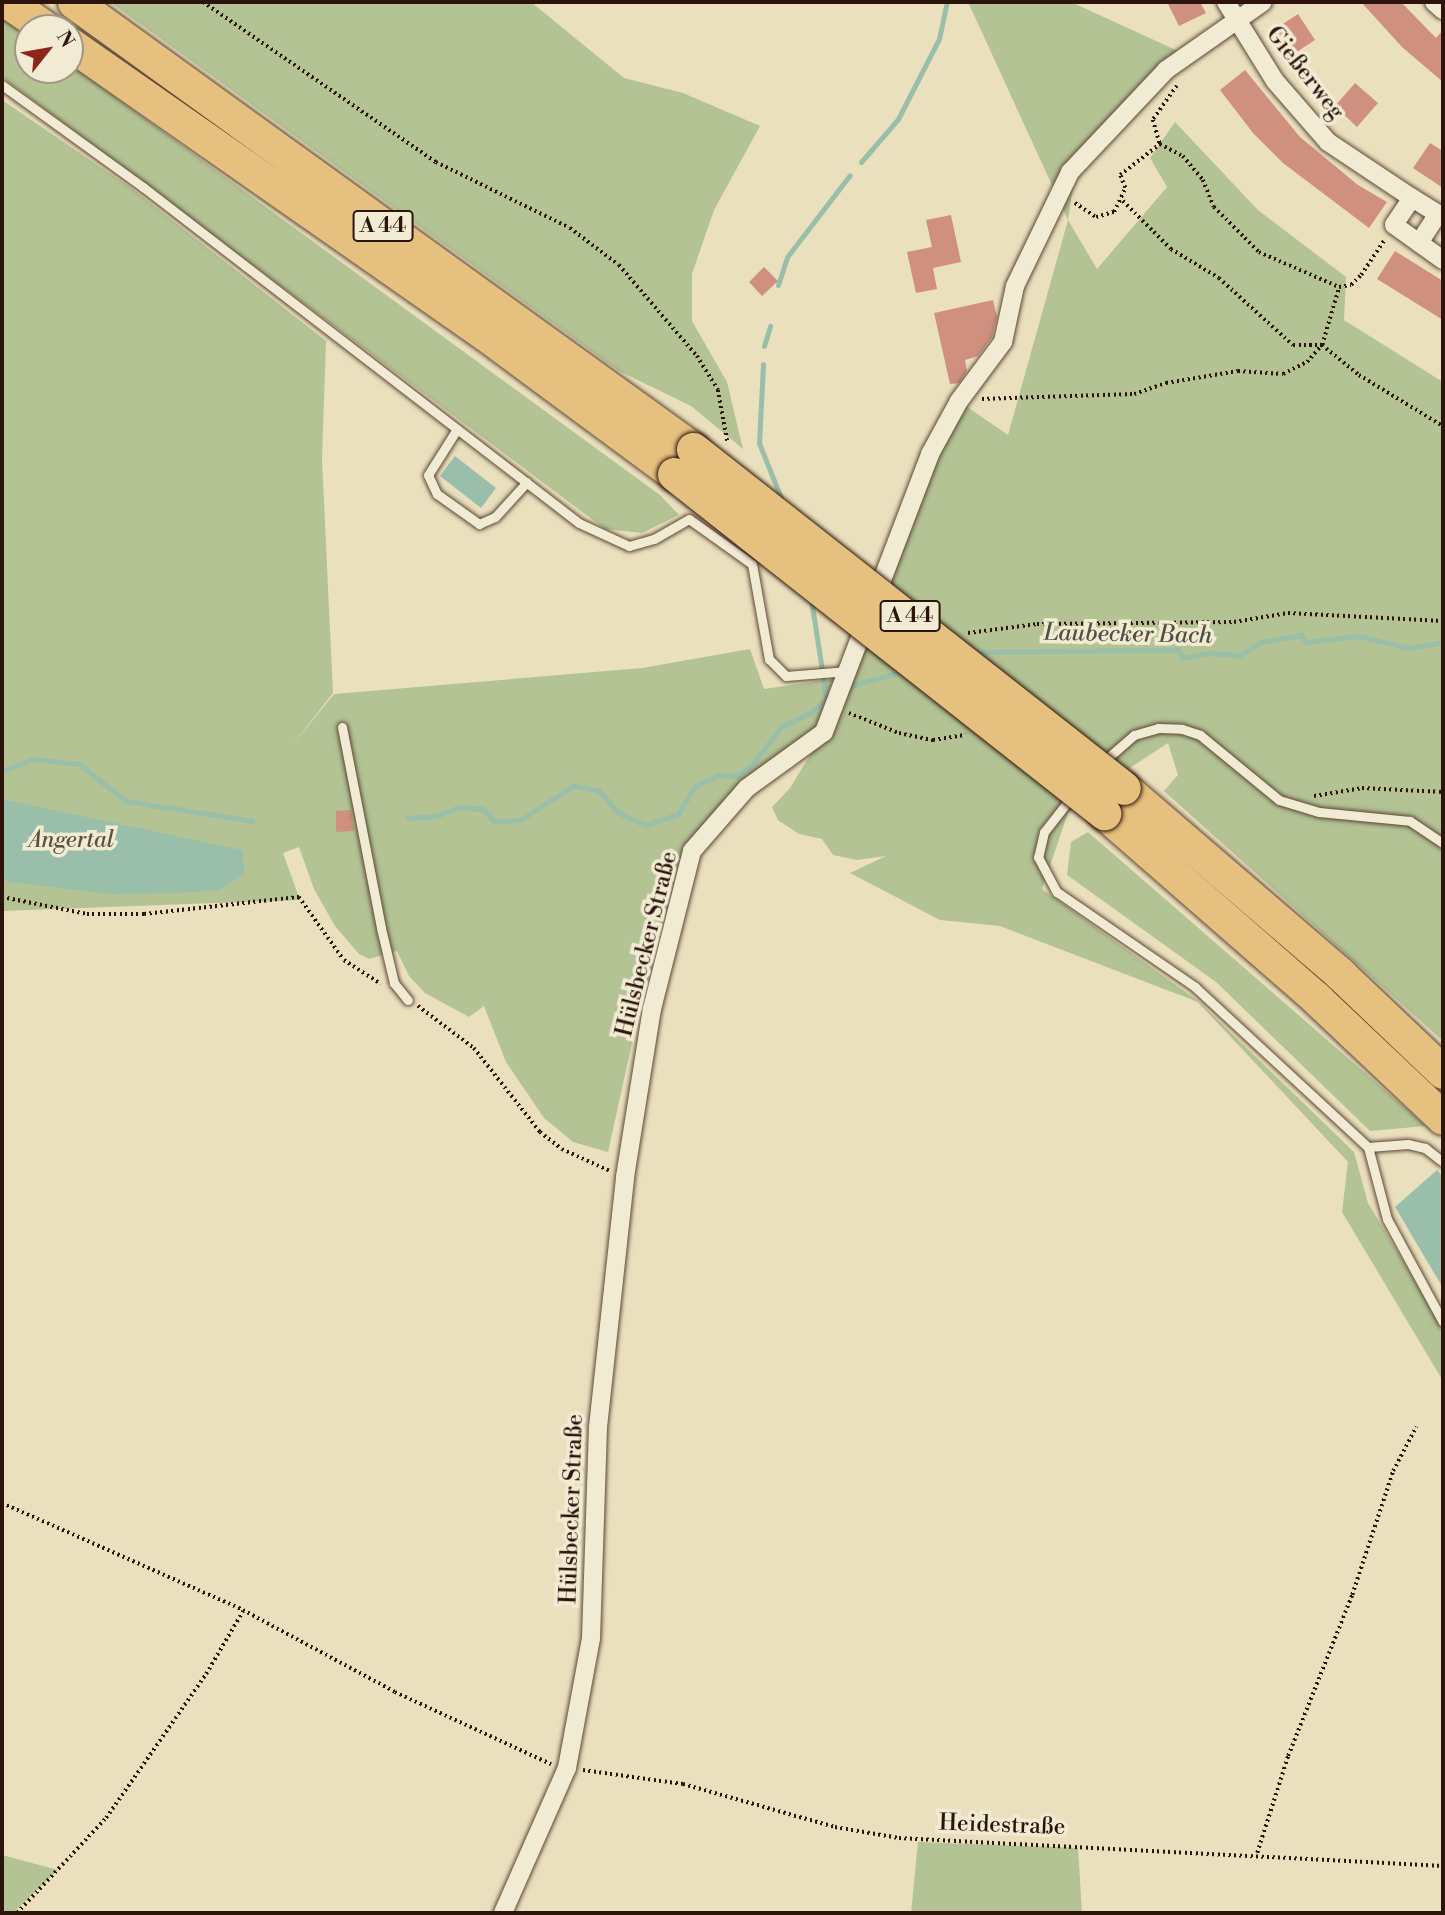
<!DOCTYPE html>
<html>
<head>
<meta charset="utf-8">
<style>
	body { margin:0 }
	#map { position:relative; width:1445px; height:1915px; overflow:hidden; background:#ebe0bd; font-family:"Libre Bodoni",serif }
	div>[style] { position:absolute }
	.green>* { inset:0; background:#b3c394 }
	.water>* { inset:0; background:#99beaa }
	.stream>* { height:5px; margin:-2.5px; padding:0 2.5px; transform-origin:2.5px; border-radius:2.5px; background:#99beaa }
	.building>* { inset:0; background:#d0907f }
	.path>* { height:3.5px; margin-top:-1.75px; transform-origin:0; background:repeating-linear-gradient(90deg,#2c140b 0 2px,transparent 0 5.5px) }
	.roads { filter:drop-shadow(0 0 2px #5c4738) drop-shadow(0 0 2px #5c4738) }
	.service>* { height:9px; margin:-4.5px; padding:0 4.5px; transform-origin:4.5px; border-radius:4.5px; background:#f2ebd4 }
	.minor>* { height:18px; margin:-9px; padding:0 9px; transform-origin:9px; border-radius:9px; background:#f2ebd4 }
	.motorway>* { height:33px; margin:-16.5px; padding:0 16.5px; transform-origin:16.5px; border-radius:16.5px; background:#e6c07e }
	.bridges { filter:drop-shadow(0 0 2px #2c140b) drop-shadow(0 0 2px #2c140b) }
	.motorway-bridge>* { height:33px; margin:-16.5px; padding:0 16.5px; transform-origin:16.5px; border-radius:16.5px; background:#e6c07e }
	span { translate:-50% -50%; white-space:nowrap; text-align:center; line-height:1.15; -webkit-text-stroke:7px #f2ebd4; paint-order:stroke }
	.shield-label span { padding:2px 5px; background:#f2ebd4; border:2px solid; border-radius:5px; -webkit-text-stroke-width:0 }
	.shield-label { font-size:21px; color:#2c140b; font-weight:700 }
	.street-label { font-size:23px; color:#2c140b }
	.park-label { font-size:23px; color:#5b513b; font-style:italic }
	.water-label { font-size:24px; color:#525043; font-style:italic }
	.frame { position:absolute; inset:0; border:4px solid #2c140b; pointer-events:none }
	.north { position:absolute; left:14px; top:14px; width:70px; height:70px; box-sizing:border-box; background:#f2ebd4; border:2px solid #a39584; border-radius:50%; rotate:59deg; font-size:19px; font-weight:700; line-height:28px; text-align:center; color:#2c140b }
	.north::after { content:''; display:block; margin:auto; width:24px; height:32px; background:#8f2418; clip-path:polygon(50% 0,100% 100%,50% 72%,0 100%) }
</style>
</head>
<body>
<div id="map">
	<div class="green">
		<div style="clip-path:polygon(110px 2px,531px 2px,624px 78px,683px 93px,760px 126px,714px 210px,692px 274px,692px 321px,727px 382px,743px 449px,691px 406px,619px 371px)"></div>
		<div style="clip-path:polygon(968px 2px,1071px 2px,1178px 51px,1177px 68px,1075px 174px,1068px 220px,1097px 269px,1167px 187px,1150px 158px,1175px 122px,1258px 210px,1346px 277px,1344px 320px,1443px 382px,1443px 1041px,1164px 791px,1178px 775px,1168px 743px,1070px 807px,1042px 889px,1198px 1001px,1354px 1152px,1368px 1203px,1443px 1328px,1443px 1381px,1342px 1212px,1348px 1162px,1198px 1002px,1000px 926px,940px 920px,850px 873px,886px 856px,857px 860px,833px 855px,822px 839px,799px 834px,778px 820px,772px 807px,790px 788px,824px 732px,935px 453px,963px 404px,1008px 435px,1068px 220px)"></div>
		<div style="clip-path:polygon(2px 15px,28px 34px,28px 70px,70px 70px,70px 64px,660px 495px,679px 515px,642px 533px,605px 529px,2px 77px)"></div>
		<div style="clip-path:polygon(2px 100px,131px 188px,326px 341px,322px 459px,333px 693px,291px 747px,334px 694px,642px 668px,750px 649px,764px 689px,833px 679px,817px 727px,739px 785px,683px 852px,636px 1025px,608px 1152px,573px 1142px,544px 1118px,506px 1062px,484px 1006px,469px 1017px,425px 993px,409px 976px,397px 951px,369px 959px,359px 954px,335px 926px,314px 889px,299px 847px,283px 853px,300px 900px,2px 911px)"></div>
		<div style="clip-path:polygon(1088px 832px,1426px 1126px,1370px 1131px,1216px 982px,1067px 875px,1071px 842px)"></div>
		<div style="clip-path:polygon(918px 1842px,1078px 1848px,1082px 1913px,911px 1913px)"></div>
		<div style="clip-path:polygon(2px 1855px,58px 1870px,13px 1913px,2px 1913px)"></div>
	</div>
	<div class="water">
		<div style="clip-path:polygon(455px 456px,496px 488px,481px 508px,440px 476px)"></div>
		<div style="clip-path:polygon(6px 800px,242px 850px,245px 873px,220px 890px,174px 893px,111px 894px,9px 882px,2px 878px,2px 801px)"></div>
		<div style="clip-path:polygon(1437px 1170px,1443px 1177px,1443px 1288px,1395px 1207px)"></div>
	</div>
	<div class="stream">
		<div style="left:861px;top:162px;width:57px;rotate:-49.3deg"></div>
		<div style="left:898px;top:119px;width:90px;rotate:-62.9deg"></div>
		<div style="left:939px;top:39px;width:38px;rotate:-78deg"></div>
		<div style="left:778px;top:285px;width:29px;rotate:-72deg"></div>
		<div style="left:787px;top:257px;width:103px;rotate:-52.5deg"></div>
		<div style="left:764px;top:346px;width:21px;rotate:-73deg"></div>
		<div style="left:763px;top:364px;width:79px;rotate:92.9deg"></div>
		<div style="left:759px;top:443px;width:65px;rotate:68.2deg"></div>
		<div style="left:811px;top:599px;width:98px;rotate:81.2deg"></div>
		<div style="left:972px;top:652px;width:206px;rotate:-0.6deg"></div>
		<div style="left:1178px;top:650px;width:9px;rotate:58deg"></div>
		<div style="left:1183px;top:658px;width:26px;rotate:-11deg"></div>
		<div style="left:1209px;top:653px;width:31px;rotate:4deg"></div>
		<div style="left:1240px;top:655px;width:25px;rotate:-32deg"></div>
		<div style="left:1261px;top:642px;width:41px;rotate:-9.9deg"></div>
		<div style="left:1301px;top:635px;width:9px;rotate:54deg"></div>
		<div style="left:1306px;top:642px;width:53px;rotate:-6.5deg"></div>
		<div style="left:1359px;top:636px;width:51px;rotate:13.5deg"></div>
		<div style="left:1409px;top:648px;width:35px;rotate:-10deg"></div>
		<div style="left:850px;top:686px;width:57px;rotate:-15.3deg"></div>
		<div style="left:2px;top:771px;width:33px;rotate:-21deg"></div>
		<div style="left:33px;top:759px;width:46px;rotate:6.2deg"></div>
		<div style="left:79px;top:764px;width:60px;rotate:38.2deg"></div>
		<div style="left:126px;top:801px;width:128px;rotate:9deg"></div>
		<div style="left:408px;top:818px;width:28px;rotate:-4deg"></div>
		<div style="left:436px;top:816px;width:25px;rotate:-21deg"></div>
		<div style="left:459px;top:807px;width:24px;rotate:5deg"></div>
		<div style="left:483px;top:809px;width:16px;rotate:47deg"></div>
		<div style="left:494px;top:821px;width:26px;rotate:-2deg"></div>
		<div style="left:520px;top:820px;width:63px;rotate:-32.7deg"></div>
		<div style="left:573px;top:786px;width:25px;rotate:9deg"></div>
		<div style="left:598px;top:790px;width:30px;rotate:48deg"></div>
		<div style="left:618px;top:812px;width:30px;rotate:26deg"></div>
		<div style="left:645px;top:825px;width:35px;rotate:-18deg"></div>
		<div style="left:678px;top:814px;width:33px;rotate:-59deg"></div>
		<div style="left:695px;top:786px;width:26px;rotate:-25deg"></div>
		<div style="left:719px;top:775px;width:17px;rotate:3deg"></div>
		<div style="left:736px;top:776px;width:19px;rotate:-35deg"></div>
		<div style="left:752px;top:765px;width:48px;rotate:-52.7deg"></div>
		<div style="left:781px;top:727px;width:32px;rotate:-26deg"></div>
		<div style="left:810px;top:713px;width:28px;rotate:-42deg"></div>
	</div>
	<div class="building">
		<div style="clip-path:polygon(1167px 2px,1200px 2px,1206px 13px,1179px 26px)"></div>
		<div style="clip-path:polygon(1361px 2px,1401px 2px,1436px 38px,1443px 30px,1443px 82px,1402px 47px)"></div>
		<div style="clip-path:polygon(1298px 14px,1315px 40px,1289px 57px,1272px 31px)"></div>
		<div style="clip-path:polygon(1245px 70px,1300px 137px,1358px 185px,1387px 202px,1369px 228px,1283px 163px,1253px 133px,1220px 90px)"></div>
		<div style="clip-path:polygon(1355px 83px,1378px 103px,1357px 127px,1335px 106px)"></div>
		<div style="clip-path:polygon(1430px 143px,1443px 151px,1443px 188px,1413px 168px)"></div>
		<div style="clip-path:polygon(951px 215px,961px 262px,933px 268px,937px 289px,916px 293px,907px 252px,932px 247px,926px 220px)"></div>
		<div style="clip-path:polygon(1395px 251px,1443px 281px,1443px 320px,1377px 279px)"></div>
		<div style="clip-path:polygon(764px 267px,778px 281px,762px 296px,749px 282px)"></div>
		<div style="clip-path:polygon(993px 300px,997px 317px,992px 337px,978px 356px,965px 360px,967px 371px,959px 383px,950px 384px,934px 313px)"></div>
		<div style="clip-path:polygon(351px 810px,354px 831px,336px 832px,336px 811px)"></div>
	</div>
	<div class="path">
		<div style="left:203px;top:2px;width:283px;rotate:34.5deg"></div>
		<div style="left:436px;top:162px;width:149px;rotate:26.2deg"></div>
		<div style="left:570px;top:228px;width:61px;rotate:37.1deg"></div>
		<div style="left:619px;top:265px;width:120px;rotate:49.4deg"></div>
		<div style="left:697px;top:356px;width:40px;rotate:58deg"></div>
		<div style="left:718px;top:390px;width:55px;rotate:79.5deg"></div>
		<div style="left:1177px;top:86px;width:42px;rotate:125.2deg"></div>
		<div style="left:1153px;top:120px;width:25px;rotate:74deg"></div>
		<div style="left:1160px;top:144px;width:26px;rotate:28deg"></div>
		<div style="left:1183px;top:156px;width:31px;rotate:50deg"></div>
		<div style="left:1203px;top:180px;width:29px;rotate:68deg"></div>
		<div style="left:1214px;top:207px;width:64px;rotate:45deg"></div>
		<div style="left:1259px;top:252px;width:87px;rotate:23.6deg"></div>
		<div style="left:1339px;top:287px;width:12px;rotate:-9deg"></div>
		<div style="left:1351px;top:285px;width:14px;rotate:-45deg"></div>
		<div style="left:1361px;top:275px;width:43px;rotate:-56.3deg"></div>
		<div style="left:1123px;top:201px;width:68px;rotate:45deg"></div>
		<div style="left:1171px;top:249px;width:56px;rotate:31.1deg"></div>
		<div style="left:1219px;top:278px;width:100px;rotate:42.2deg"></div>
		<div style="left:1293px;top:345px;width:29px"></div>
		<div style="left:1322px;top:345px;width:48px;rotate:39deg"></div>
		<div style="left:1359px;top:375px;width:98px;rotate:31.3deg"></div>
		<div style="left:1075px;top:203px;width:25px;rotate:34deg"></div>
		<div style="left:1096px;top:217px;width:19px;rotate:-16deg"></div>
		<div style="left:1114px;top:212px;width:26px;rotate:-65deg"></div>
		<div style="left:1125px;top:188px;width:14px;rotate:-111deg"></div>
		<div style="left:1120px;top:175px;width:51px;rotate:-37.8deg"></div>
		<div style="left:982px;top:399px;width:152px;rotate:-1.9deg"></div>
		<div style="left:1134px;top:394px;width:34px;rotate:-19deg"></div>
		<div style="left:1166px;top:383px;width:73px;rotate:-9.5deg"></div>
		<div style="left:1238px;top:371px;width:45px;rotate:3.8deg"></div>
		<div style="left:1283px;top:374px;width:27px;rotate:-27deg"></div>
		<div style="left:1307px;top:362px;width:23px;rotate:-49deg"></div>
		<div style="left:1322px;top:345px;width:60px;rotate:-73.7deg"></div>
		<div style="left:968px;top:633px;width:70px;rotate:-7.4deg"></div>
		<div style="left:1037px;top:624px;width:197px;rotate:-0.6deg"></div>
		<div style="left:1234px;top:622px;width:55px;rotate:-9.5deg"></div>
		<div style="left:1288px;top:613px;width:155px;rotate:3deg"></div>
		<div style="left:849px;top:713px;width:54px;rotate:21.8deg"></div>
		<div style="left:899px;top:733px;width:35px;rotate:12deg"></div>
		<div style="left:933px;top:740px;width:33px;rotate:-9deg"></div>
		<div style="left:1314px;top:796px;width:49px;rotate:-9.5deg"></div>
		<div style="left:1362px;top:788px;width:81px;rotate:2.8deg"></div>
		<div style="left:2px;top:897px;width:87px;rotate:11.3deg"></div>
		<div style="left:87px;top:914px;width:57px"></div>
		<div style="left:144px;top:914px;width:156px;rotate:-6.3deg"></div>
		<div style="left:299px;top:897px;width:77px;rotate:54.5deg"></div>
		<div style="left:344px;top:960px;width:44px;rotate:33deg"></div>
		<div style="left:418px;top:1006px;width:70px;rotate:36.9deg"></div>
		<div style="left:474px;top:1048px;width:107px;rotate:51.8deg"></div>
		<div style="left:540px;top:1132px;width:28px;rotate:38deg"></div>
		<div style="left:562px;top:1149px;width:53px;rotate:24.6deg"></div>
		<div style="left:2px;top:1503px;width:264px;rotate:23.9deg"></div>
		<div style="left:243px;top:1610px;width:173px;rotate:28.3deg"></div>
		<div style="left:395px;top:1692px;width:172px;rotate:24.8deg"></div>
		<div style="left:583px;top:1770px;width:101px;rotate:8deg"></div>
		<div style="left:683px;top:1784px;width:158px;rotate:15.8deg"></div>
		<div style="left:835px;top:1827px;width:65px;rotate:9.8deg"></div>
		<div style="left:899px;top:1838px;width:545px;rotate:2.95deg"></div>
		<div style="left:1257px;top:1853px;width:102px;rotate:-72.3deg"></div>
		<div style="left:1288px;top:1756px;width:173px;rotate:-68.3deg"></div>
		<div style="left:1352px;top:1595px;width:131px;rotate:-71.7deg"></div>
		<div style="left:1393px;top:1471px;width:50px;rotate:-62.4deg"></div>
		<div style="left:17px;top:1913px;width:130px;rotate:-46.9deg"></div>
		<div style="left:106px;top:1818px;width:175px;rotate:-55.2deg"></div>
		<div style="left:206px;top:1674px;width:73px;rotate:-59.6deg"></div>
	</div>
	<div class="roads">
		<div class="service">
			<div style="left:2px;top:85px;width:174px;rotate:35.9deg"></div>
			<div style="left:143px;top:187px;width:550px;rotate:37.62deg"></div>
			<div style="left:579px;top:523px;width:55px;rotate:24.7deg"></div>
			<div style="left:629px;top:546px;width:26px;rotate:-16deg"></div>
			<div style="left:654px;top:539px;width:40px;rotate:-29.7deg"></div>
			<div style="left:689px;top:519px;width:77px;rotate:35.5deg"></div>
			<div style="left:752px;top:564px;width:97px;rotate:79.9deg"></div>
			<div style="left:769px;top:659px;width:24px;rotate:45deg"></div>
			<div style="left:786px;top:676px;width:62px;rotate:-4.6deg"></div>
			<div style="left:457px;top:429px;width:54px;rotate:122.2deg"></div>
			<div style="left:428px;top:475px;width:21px;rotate:65deg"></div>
			<div style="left:437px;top:494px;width:52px;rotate:35.5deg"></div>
			<div style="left:479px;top:524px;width:17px;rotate:-24deg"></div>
			<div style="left:495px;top:517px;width:47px;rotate:-47.6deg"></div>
			<div style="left:342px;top:727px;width:205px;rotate:79deg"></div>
			<div style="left:381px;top:928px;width:57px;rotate:76.7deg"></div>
			<div style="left:394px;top:983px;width:22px;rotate:51deg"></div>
			<div style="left:1103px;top:762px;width:41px;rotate:-41.1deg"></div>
			<div style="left:1134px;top:735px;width:25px;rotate:-16deg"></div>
			<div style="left:1158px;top:728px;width:24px;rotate:2deg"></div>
			<div style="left:1182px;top:729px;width:19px;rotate:18deg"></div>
			<div style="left:1200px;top:735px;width:102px;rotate:39.4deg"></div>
			<div style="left:1279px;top:800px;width:42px;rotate:16.7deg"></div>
			<div style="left:1319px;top:812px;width:91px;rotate:5.6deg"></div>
			<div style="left:1410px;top:821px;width:40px;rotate:34deg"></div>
			<div style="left:1073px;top:795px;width:47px;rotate:128.1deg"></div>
			<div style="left:1044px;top:832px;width:26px;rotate:103deg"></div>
			<div style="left:1038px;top:857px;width:40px;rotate:62deg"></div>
			<div style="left:1057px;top:892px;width:168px;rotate:34.5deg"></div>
			<div style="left:1195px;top:987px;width:236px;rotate:42.8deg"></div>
			<div style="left:1443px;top:1162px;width:23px;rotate:-142deg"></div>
			<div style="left:1425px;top:1148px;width:17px;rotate:-167deg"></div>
			<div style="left:1408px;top:1144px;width:40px;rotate:175.7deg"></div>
			<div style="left:1368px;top:1147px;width:74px;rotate:75.2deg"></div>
			<div style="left:1387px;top:1219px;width:117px;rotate:61.5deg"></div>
		</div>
		<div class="minor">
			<div style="left:1226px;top:2px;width:93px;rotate:58.2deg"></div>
			<div style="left:1275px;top:81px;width:81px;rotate:49deg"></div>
			<div style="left:1328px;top:142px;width:101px;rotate:33.7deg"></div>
			<div style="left:1434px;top:2px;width:12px;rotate:42deg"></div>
			<div style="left:1419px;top:243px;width:35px;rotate:-57deg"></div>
			<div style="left:1438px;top:214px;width:31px;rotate:-148deg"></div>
			<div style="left:1412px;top:198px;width:32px;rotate:124deg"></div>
			<div style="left:1394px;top:225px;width:60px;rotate:35.5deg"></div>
			<div style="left:503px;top:1913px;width:158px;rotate:-66.2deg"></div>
			<div style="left:567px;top:1768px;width:132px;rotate:-79.5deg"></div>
			<div style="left:591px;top:1638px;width:211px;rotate:-88.1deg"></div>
			<div style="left:598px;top:1427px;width:251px;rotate:-83.8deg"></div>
			<div style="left:625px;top:1177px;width:170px;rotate:-80.9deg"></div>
			<div style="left:652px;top:1009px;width:163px;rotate:-75.8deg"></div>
			<div style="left:692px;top:851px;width:84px;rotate:-48.9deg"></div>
			<div style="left:747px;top:788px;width:95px;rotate:-36deg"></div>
			<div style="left:824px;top:732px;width:298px;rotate:-69.1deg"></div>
			<div style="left:930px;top:454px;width:60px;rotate:-61.3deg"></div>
			<div style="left:959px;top:401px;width:74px;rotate:-53.3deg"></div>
			<div style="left:1003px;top:342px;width:57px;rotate:-77.9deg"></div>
			<div style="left:1015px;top:286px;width:127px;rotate:-64.2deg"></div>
			<div style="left:1070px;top:172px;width:140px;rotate:-46.7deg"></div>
			<div style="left:1166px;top:70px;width:118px;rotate:-35deg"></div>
		</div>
		<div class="motorway">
			<div style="left:8px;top:2px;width:46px;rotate:34.4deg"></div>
			<div style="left:74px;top:2px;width:764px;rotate:35.83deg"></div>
			<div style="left:70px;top:44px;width:506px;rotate:34.95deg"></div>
			<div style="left:485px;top:334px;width:235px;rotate:36.5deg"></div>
			<div style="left:1124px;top:788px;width:285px;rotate:40.7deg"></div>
			<div style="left:1340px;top:974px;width:142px;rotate:43.6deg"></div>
			<div style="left:1104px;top:813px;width:283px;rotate:41.1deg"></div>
			<div style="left:1317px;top:999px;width:173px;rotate:43.4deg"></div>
		</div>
	</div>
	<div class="bridges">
		<div class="motorway-bridge">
			<div style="left:693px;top:449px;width:548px;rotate:38.19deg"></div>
			<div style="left:674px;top:474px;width:548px;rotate:38.25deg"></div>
		</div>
	</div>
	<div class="shield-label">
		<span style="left:383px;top:226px">A 44</span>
		<span style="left:910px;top:616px">A 44</span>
	</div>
	<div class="street-label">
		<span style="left:1305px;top:73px;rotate:52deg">Gießerweg</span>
		<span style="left:647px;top:944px;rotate:-76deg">Hülsbecker Straße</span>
		<span style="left:572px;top:1509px;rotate:-88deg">Hülsbecker Straße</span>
		<span style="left:1002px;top:1825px;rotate:2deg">Heidestraße</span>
	</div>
	<div class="park-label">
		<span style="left:71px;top:840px">Angertal</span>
	</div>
	<div class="water-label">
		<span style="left:1128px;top:635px;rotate:1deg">Laubecker Bach</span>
	</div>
	<div class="frame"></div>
	<div class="north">N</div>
</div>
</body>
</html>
